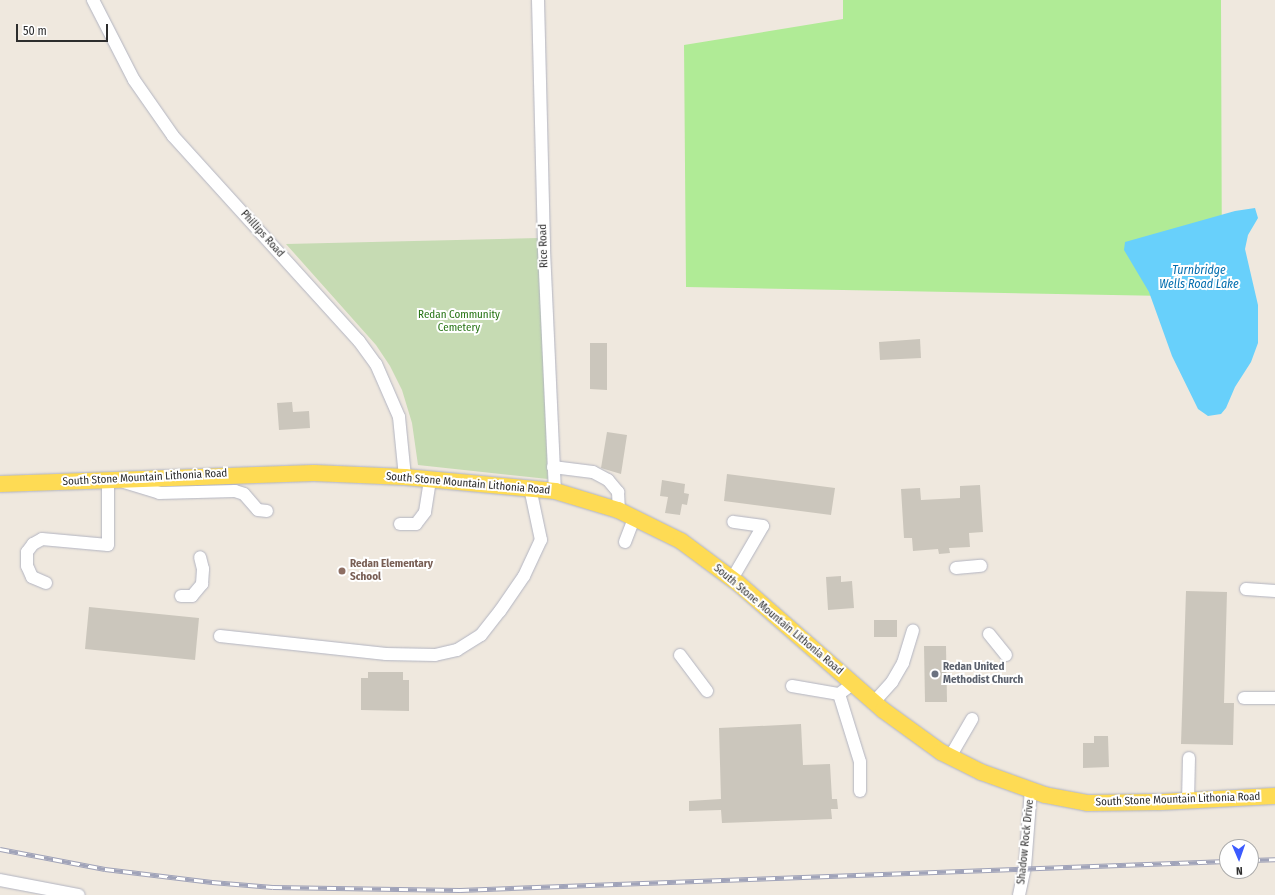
<!DOCTYPE html>
<html>
<head>
<meta charset="utf-8">
<style>
	body { margin:0 }
	#map { position:relative; width:1275px; height:895px; overflow:hidden; background:#efe8de; font-family:"Fira Sans Condensed",sans-serif }
	div>[style] { position:absolute }
	.green>* { inset:0; background:#b0eb96 }
	.cemetery>* { inset:0; background:#c6dbb3 }
	.water>* { inset:0; background:#68d0fb }
	.building>* { inset:0; background:#cbc6bc }
	.roads { filter:drop-shadow(0 0 1px #b2b4c1) drop-shadow(0 0 1px #b2b4c1) }
	.minor>* { height:12px; margin:-6px; padding:0 6px; transform-origin:6px; border-radius:6px; background:#fff }
	.major>* { height:16px; margin:-8px; padding:0 8px; transform-origin:8px; border-radius:8px; background:#fedb54 }
	.rail>* { height:4.5px; margin-top:-2.25px; transform-origin:0; background:repeating-linear-gradient(90deg,#fff 0 9px,#a0a3b9 0 18px); box-sizing:border-box; border-block:1px solid #a0a3b9 }
	.dots>* { width:11px; height:11px; translate:-50% -50%; box-sizing:border-box; border:2px solid #fff; border-radius:50% }
	span { translate:-50% -50%; white-space:nowrap; text-align:center; line-height:1.15; -webkit-text-stroke:4px #fff; paint-order:stroke }
	.street-label { font-size:11px; color:#2d2d2d }
	.park-label { font-size:11px; color:#257313 }
	.education-label { font-size:11px; color:#785e54; font-weight:700 }
	.left { translate:0 -50%; text-align:left }
	.worship-label { font-size:11px; color:#5b616d; font-weight:700 }
	.water-label { font-size:12px; color:#006dae; font-style:italic }
	.north { position:absolute; left:1219px; top:839px; width:40px; height:40px; box-sizing:border-box; background:#fff; border:1px solid #ababab; border-radius:50%; rotate:178deg; font-size:11px; font-weight:700; line-height:16px; text-align:center; color:#2d2d2d }
	.north::after { content:''; display:block; margin:auto; width:14px; height:18px; background:#3c5bff; clip-path:polygon(50% 0,100% 100%,50% 72%,0 100%) }
	.scale { position:absolute; left:16px; top:24px; width:92px; height:18px; box-sizing:border-box; border:2px solid #2d2d2d; border-top:0; padding-left:5px; font-size:12px; line-height:14px; white-space:nowrap; color:#2d2d2d; -webkit-text-stroke:3px #fff; paint-order:stroke }
</style>
</head>
<body>
<div id="map">
	<div class="green">
		<div style="clip-path:polygon(843px 0,1221px 0,1222px 297px,686px 287px,684px 45px,843px 19px)"></div>
	</div>
	<div class="cemetery">
		<div style="clip-path:polygon(538px 238px,548px 479px,418px 465px,412px 423px,402px 390px,390px 366px,376px 345px,286px 244px)"></div>
	</div>
	<div class="water">
		<div style="clip-path:polygon(1255px 208px,1258px 218px,1248px 235px,1245px 249px,1258px 305px,1258px 343px,1251px 362px,1235px 387px,1226px 408px,1221px 414px,1208px 416px,1198px 409px,1172px 356px,1149px 292px,1124px 250px,1125px 242px,1235px 211px)"></div>
	</div>
	<div class="building">
		<div style="clip-path:polygon(920px 339px,921px 358px,880px 360px,879px 342px)"></div>
		<div style="clip-path:polygon(590px 343px,607px 343px,607px 390px,590px 389px)"></div>
		<div style="clip-path:polygon(292px 402px,293px 412px,309px 411px,310px 428px,279px 430px,277px 403px)"></div>
		<div style="clip-path:polygon(607px 432px,627px 435px,621px 474px,601px 468px)"></div>
		<div style="clip-path:polygon(727px 474px,835px 488px,831px 515px,724px 501px)"></div>
		<div style="clip-path:polygon(662px 480px,685px 484px,684px 493px,689px 494px,687px 505px,682px 504px,680px 515px,665px 513px,668px 497px,660px 496px)"></div>
		<div style="clip-path:polygon(980px 485px,983px 532px,969px 533px,970px 547px,949px 548px,950px 553px,939px 554px,938px 549px,913px 551px,912px 538px,904px 538px,901px 489px,920px 488px,921px 500px,960px 498px,960px 486px)"></div>
		<div style="clip-path:polygon(841px 576px,841px 582px,852px 581px,854px 608px,828px 610px,826px 577px)"></div>
		<div style="clip-path:polygon(1186px 591px,1227px 592px,1224px 703px,1234px 703px,1233px 745px,1181px 744px)"></div>
		<div style="clip-path:polygon(89px 607px,199px 618px,195px 660px,85px 649px)"></div>
		<div style="clip-path:polygon(874px 620px,897px 620px,897px 637px,874px 637px)"></div>
		<div style="clip-path:polygon(924px 646px,946px 646px,947px 702px,925px 702px)"></div>
		<div style="clip-path:polygon(368px 672px,403px 672px,403px 680px,409px 680px,409px 711px,361px 710px,361px 678px,368px 678px)"></div>
		<div style="clip-path:polygon(801px 724px,803px 765px,830px 764px,832px 799px,837px 799px,838px 809px,831px 809px,832px 819px,722px 823px,721px 810px,689px 811px,689px 801px,721px 799px,719px 728px)"></div>
		<div style="clip-path:polygon(1094px 736px,1108px 736px,1109px 767px,1083px 768px,1083px 743px,1094px 743px)"></div>
	</div>
	<div class="roads">
		<div class="minor">
			<div style="left:93px;top:0;width:90px;rotate:62.9deg"></div>
			<div style="left:134px;top:80px;width:68px;rotate:55.1deg"></div>
			<div style="left:173px;top:136px;width:277px;rotate:47.8deg"></div>
			<div style="left:359px;top:341px;width:29px;rotate:54deg"></div>
			<div style="left:376px;top:364px;width:58px;rotate:66.5deg"></div>
			<div style="left:399px;top:417px;width:60px;rotate:84.3deg"></div>
			<div style="left:538px;top:0;width:250px;rotate:88.6deg"></div>
			<div style="left:544px;top:250px;width:241px;rotate:87.4deg"></div>
			<div style="left:553px;top:467px;width:40px;rotate:7.1deg"></div>
			<div style="left:593px;top:472px;width:17px;rotate:28deg"></div>
			<div style="left:608px;top:480px;width:16px;rotate:50deg"></div>
			<div style="left:618px;top:492px;width:19px;rotate:87deg"></div>
			<div style="left:124px;top:482px;width:37px;rotate:17deg"></div>
			<div style="left:159px;top:493px;width:76px;rotate:-1.5deg"></div>
			<div style="left:235px;top:491px;width:9px;rotate:18deg"></div>
			<div style="left:244px;top:494px;width:21px;rotate:49deg"></div>
			<div style="left:258px;top:510px;width:9px;rotate:6deg"></div>
			<div style="left:400px;top:524px;width:16px"></div>
			<div style="left:416px;top:524px;width:15px;rotate:-53deg"></div>
			<div style="left:425px;top:512px;width:33px;rotate:-81deg"></div>
			<div style="left:625px;top:542px;width:25px;rotate:-69deg"></div>
			<div style="left:956px;top:568px;width:25px;rotate:-5deg"></div>
			<div style="left:732px;top:579px;width:61px;rotate:-59.7deg"></div>
			<div style="left:763px;top:526px;width:30px;rotate:-172deg"></div>
			<div style="left:46px;top:583px;width:15px;rotate:-157deg"></div>
			<div style="left:32px;top:577px;width:12px;rotate:-114deg"></div>
			<div style="left:27px;top:566px;width:14px;rotate:-90deg"></div>
			<div style="left:27px;top:552px;width:10px;rotate:-53deg"></div>
			<div style="left:33px;top:544px;width:10px;rotate:-29deg"></div>
			<div style="left:42px;top:539px;width:66px;rotate:5.2deg"></div>
			<div style="left:108px;top:545px;width:64px;rotate:-90deg"></div>
			<div style="left:1246px;top:589px;width:29px;rotate:4deg"></div>
			<div style="left:181px;top:596px;width:11px"></div>
			<div style="left:192px;top:596px;width:16px;rotate:-50deg"></div>
			<div style="left:202px;top:584px;width:15px;rotate:-86deg"></div>
			<div style="left:203px;top:569px;width:12px;rotate:-104deg"></div>
			<div style="left:989px;top:634px;width:27px;rotate:51deg"></div>
			<div style="left:220px;top:636px;width:167px;rotate:6.2deg"></div>
			<div style="left:386px;top:654px;width:49px;rotate:1.2deg"></div>
			<div style="left:435px;top:655px;width:23px;rotate:-13deg"></div>
			<div style="left:457px;top:650px;width:28px;rotate:-32deg"></div>
			<div style="left:481px;top:635px;width:31px;rotate:-52deg"></div>
			<div style="left:500px;top:611px;width:42px;rotate:-55.6deg"></div>
			<div style="left:524px;top:576px;width:40px;rotate:-65deg"></div>
			<div style="left:541px;top:540px;width:53px;rotate:-101.9deg"></div>
			<div style="left:680px;top:655px;width:45px;rotate:53.1deg"></div>
			<div style="left:792px;top:686px;width:48px;rotate:9.7deg"></div>
			<div style="left:839px;top:694px;width:9px;rotate:-36deg"></div>
			<div style="left:839px;top:694px;width:71px;rotate:72.8deg"></div>
			<div style="left:860px;top:762px;width:29px;rotate:90deg"></div>
			<div style="left:1244px;top:698px;width:31px"></div>
			<div style="left:874px;top:702px;width:27px;rotate:-48deg"></div>
			<div style="left:892px;top:682px;width:22px;rotate:-60deg"></div>
			<div style="left:903px;top:663px;width:34px;rotate:-73deg"></div>
			<div style="left:950px;top:757px;width:44px;rotate:-59.9deg"></div>
			<div style="left:1188px;top:801px;width:43px;rotate:-88.7deg"></div>
			<div style="left:0;top:880px;width:80px;rotate:10.8deg"></div>
			<div style="left:1019px;top:895px;width:29px;rotate:-78deg"></div>
			<div style="left:1025px;top:867px;width:78px;rotate:-85.6deg"></div>
		</div>
		<div class="major">
			<div style="left:0;top:484px;width:314px;rotate:-2deg"></div>
			<div style="left:314px;top:473px;width:91px;rotate:2.5deg"></div>
			<div style="left:405px;top:477px;width:151px;rotate:5.3deg"></div>
			<div style="left:555px;top:491px;width:66px;rotate:16.8deg"></div>
			<div style="left:618px;top:510px;width:70px;rotate:26.2deg"></div>
			<div style="left:681px;top:541px;width:72px;rotate:36.6deg"></div>
			<div style="left:739px;top:584px;width:191px;rotate:41.2deg"></div>
			<div style="left:883px;top:710px;width:72px;rotate:35.9deg"></div>
			<div style="left:941px;top:752px;width:45px;rotate:26.6deg"></div>
			<div style="left:981px;top:772px;width:68px;rotate:19.8deg"></div>
			<div style="left:1045px;top:795px;width:44px;rotate:10.5deg"></div>
			<div style="left:1088px;top:803px;width:72px;rotate:-0.8deg"></div>
			<div style="left:1160px;top:802px;width:115px;rotate:-3deg"></div>
		</div>
	</div>
	<div class="rail">
		<div style="left:0;top:849px;width:107px;rotate:10.8deg"></div>
		<div style="left:105px;top:869px;width:108px;rotate:6.9deg"></div>
		<div style="left:212px;top:882px;width:61px;rotate:4.7deg"></div>
		<div style="left:273px;top:887px;width:187px;rotate:0.9deg"></div>
		<div style="left:460px;top:890px;width:768px;rotate:-2.17deg"></div>
		<div style="left:1251px;top:860px;width:24px;rotate:-2deg"></div>
	</div>
	<div class="dots">
		<div style="left:342px;top:571px;background:#8d6e63"></div>
		<div style="left:935px;top:674px;background:#6b7280"></div>
	</div>
	<div class="street-label">
		<span style="left:262px;top:234px;rotate:48deg">Phillips Road</span>
		<span style="left:544px;top:246px;rotate:-92deg">Rice Road</span>
		<span style="left:145px;top:478px;rotate:-3deg">South Stone Mountain Lithonia Road</span>
		<span style="left:468px;top:484px;rotate:5deg">South Stone Mountain Lithonia Road</span>
		<span style="left:778px;top:620px;rotate:40deg">South Stone Mountain Lithonia Road</span>
		<span style="left:1178px;top:800px;rotate:-2deg">South Stone Mountain Lithonia Road</span>
		<span style="left:1026px;top:842px;rotate:-84deg">Shadow Rock Drive</span>
	</div>
	<div class="park-label">
		<span style="left:459px;top:322px">Redan Community<br>Cemetery</span>
	</div>
	<div class="education-label">
		<span class="left" style="left:350px;top:571px">Redan Elementary<br>School</span>
	</div>
	<div class="worship-label">
		<span class="left" style="left:943px;top:674px">Redan United<br>Methodist Church</span>
	</div>
	<div class="water-label">
		<span style="left:1199px;top:278px">Turnbridge<br>Wells Road Lake</span>
	</div>
	<div class="north">N</div>
	<div class="scale">50 m</div>
</div>
</body>
</html>
